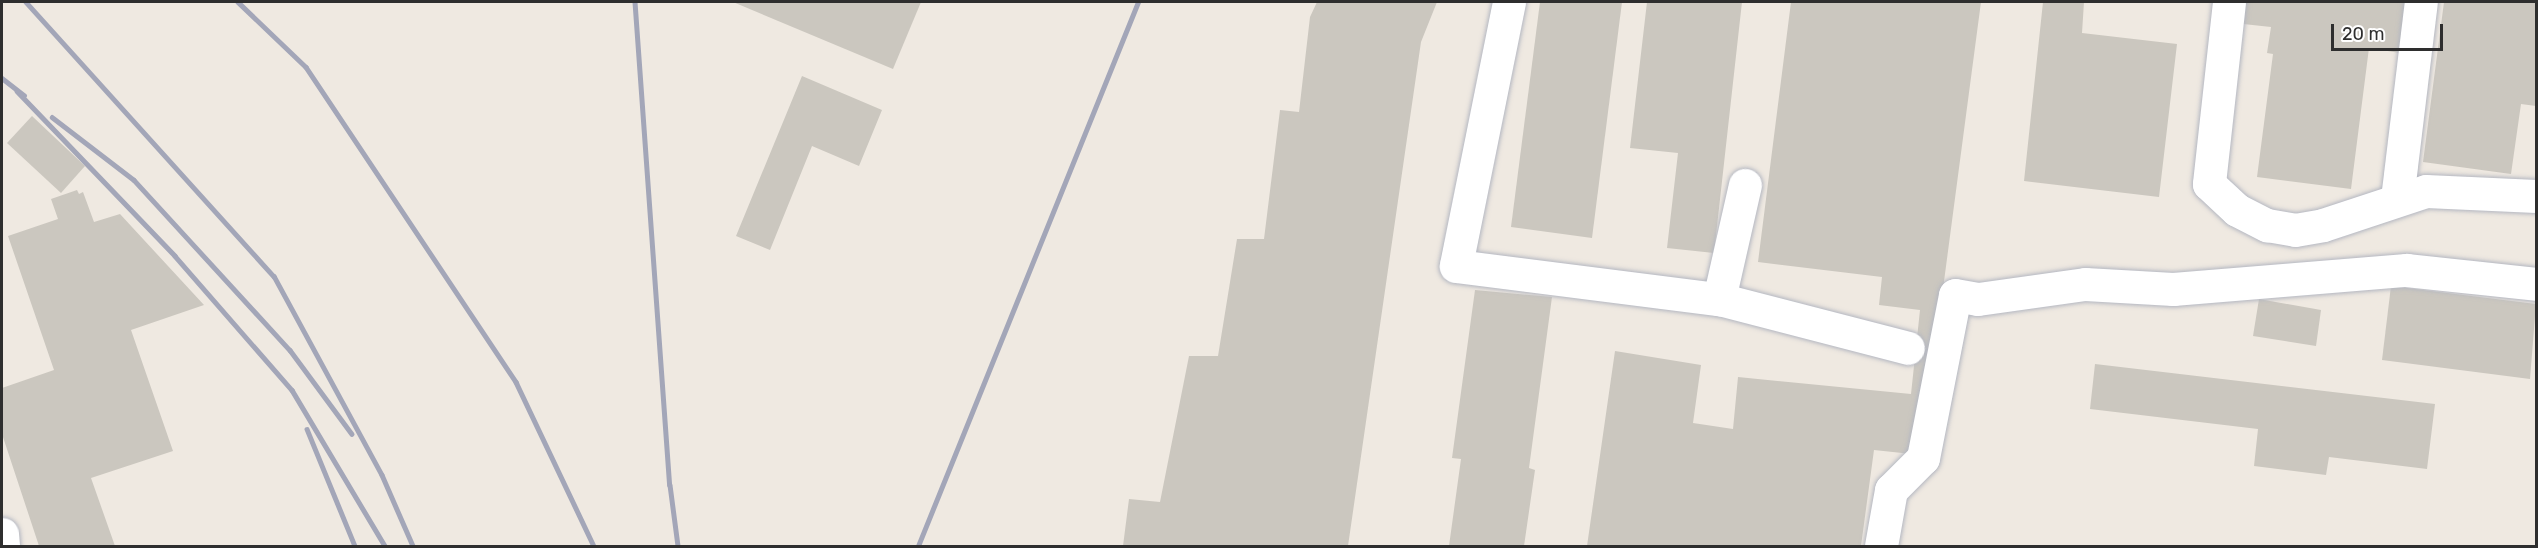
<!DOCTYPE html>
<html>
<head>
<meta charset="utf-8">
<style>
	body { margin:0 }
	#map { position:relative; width:2538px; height:548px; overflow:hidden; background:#efe9e1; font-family:Rubik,sans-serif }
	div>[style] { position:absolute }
	.building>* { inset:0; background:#cbc7bf }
	.roads { filter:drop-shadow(0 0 2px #b4b7c1) drop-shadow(0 0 2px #b4b7c1) }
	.minor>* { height:33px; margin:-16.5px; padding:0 16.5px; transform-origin:16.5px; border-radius:16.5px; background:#fff }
	.rail>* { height:4.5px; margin:-2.25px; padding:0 2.25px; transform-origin:2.25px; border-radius:2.25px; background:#a3a6b8 }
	span { translate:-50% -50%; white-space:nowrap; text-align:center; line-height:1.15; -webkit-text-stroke:4.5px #fff; paint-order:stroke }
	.frame { position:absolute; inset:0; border:3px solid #2e2e2e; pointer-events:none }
	.scale { position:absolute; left:2331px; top:24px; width:112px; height:27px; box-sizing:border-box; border:3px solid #2e2e2e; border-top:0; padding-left:8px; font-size:18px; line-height:21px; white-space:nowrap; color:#2e2e2e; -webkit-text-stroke:4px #fff; paint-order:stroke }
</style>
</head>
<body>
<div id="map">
	<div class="building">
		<div style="clip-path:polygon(733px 2px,921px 2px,893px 69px)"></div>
		<div style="clip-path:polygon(1317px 2px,1437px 2px,1421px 42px,1348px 546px,1123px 546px,1129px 499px,1160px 502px,1189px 356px,1218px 356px,1237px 239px,1264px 239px,1280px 110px,1299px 112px,1310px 17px)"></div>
		<div style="clip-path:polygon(1540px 2px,1622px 2px,1592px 238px,1511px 227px)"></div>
		<div style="clip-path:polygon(1647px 2px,1742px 2px,1714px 253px,1667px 248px,1678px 153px,1630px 148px)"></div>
		<div style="clip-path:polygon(1791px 2px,1981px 2px,1921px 455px,1874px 450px,1861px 546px,1587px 546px,1615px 351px,1701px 365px,1693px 423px,1733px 429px,1738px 377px,1911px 394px,1920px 310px,1879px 305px,1882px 277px,1758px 262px)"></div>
		<div style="clip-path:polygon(2043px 2px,2084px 2px,2082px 33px,2177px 44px,2159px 197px,2024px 181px)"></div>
		<div style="clip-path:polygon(2237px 2px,2407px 2px,2400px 53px,2369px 48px,2351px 189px,2257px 177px,2273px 54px,2267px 53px,2271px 27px,2234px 23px)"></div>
		<div style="clip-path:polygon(2444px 2px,2536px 2px,2536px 106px,2521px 104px,2511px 174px,2423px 162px)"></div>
		<div style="clip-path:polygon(802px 76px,882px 110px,859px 166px,812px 146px,770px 250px,736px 236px)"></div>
		<div style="clip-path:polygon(32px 116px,85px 166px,61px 193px,7px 143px)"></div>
		<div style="clip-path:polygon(77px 190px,79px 194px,83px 192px,94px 222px,120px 214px,204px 305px,131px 330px,173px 451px,91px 478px,115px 546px,39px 546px,2px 434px,2px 388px,54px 370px,8px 236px,58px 219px,51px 199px)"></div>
		<div style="clip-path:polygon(2391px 286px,2536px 304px,2530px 379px,2382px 360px)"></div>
		<div style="clip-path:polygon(1475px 290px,1552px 297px,1529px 468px,1535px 470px,1524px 546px,1449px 546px,1461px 459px,1452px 458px)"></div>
		<div style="clip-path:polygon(2259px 299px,2321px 310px,2316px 346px,2253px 336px)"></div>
		<div style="clip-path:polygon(2095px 364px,2435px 404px,2427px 469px,2329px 457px,2326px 475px,2254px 466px,2258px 429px,2090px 409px)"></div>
	</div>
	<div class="roads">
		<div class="minor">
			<div style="left:1509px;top:2px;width:269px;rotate:101.4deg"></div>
			<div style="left:1456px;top:266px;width:265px;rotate:7.2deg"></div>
			<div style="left:1719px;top:299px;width:117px;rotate:-77.2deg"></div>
			<div style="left:2229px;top:2px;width:183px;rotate:96.3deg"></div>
			<div style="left:2209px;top:184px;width:38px;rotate:43deg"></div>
			<div style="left:2237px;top:210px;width:34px;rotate:27deg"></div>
			<div style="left:2267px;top:225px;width:28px;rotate:10deg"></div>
			<div style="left:2295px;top:230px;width:28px;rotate:-10deg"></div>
			<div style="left:2323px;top:225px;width:108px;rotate:-18.3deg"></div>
			<div style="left:2426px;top:191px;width:110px;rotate:2.6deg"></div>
			<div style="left:2397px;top:199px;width:198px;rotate:-83.1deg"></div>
			<div style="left:1719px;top:299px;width:195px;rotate:14.5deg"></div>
			<div style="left:2px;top:534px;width:12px;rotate:85deg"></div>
			<div style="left:1881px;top:546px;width:57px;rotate:-79.9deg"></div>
			<div style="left:1891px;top:490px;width:45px;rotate:-45deg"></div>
			<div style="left:1923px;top:458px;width:166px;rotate:-78.9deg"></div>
			<div style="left:1955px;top:295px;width:23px;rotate:10deg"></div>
			<div style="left:1978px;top:299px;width:108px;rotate:-8deg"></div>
			<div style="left:2085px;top:284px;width:88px;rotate:3.3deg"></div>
			<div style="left:2173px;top:289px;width:234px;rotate:-4.7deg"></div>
			<div style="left:2406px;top:270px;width:131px;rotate:6.1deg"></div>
		</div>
	</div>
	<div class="rail">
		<div style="left:26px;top:2px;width:370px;rotate:47.9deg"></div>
		<div style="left:274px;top:276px;width:226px;rotate:61.5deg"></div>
		<div style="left:382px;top:475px;width:77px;rotate:66.4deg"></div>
		<div style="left:238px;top:2px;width:94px;rotate:43.7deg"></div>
		<div style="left:306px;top:67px;width:379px;rotate:56.3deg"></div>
		<div style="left:516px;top:382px;width:182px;rotate:64.6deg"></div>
		<div style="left:635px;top:2px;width:484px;rotate:85.9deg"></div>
		<div style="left:670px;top:485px;width:62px;rotate:82.5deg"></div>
		<div style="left:2px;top:78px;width:28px;rotate:38deg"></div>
		<div style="left:17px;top:91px;width:228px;rotate:46.2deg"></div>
		<div style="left:175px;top:256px;width:178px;rotate:48.9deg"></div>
		<div style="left:292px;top:390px;width:182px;rotate:59.2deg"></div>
		<div style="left:52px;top:117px;width:103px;rotate:37.5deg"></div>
		<div style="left:134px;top:180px;width:231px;rotate:47.5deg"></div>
		<div style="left:290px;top:350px;width:104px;rotate:53.6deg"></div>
		<div style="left:307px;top:429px;width:126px;rotate:67.7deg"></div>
		<div style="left:918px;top:546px;width:587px;rotate:-67.98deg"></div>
	</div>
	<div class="frame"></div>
	<div class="scale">20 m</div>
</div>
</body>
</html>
